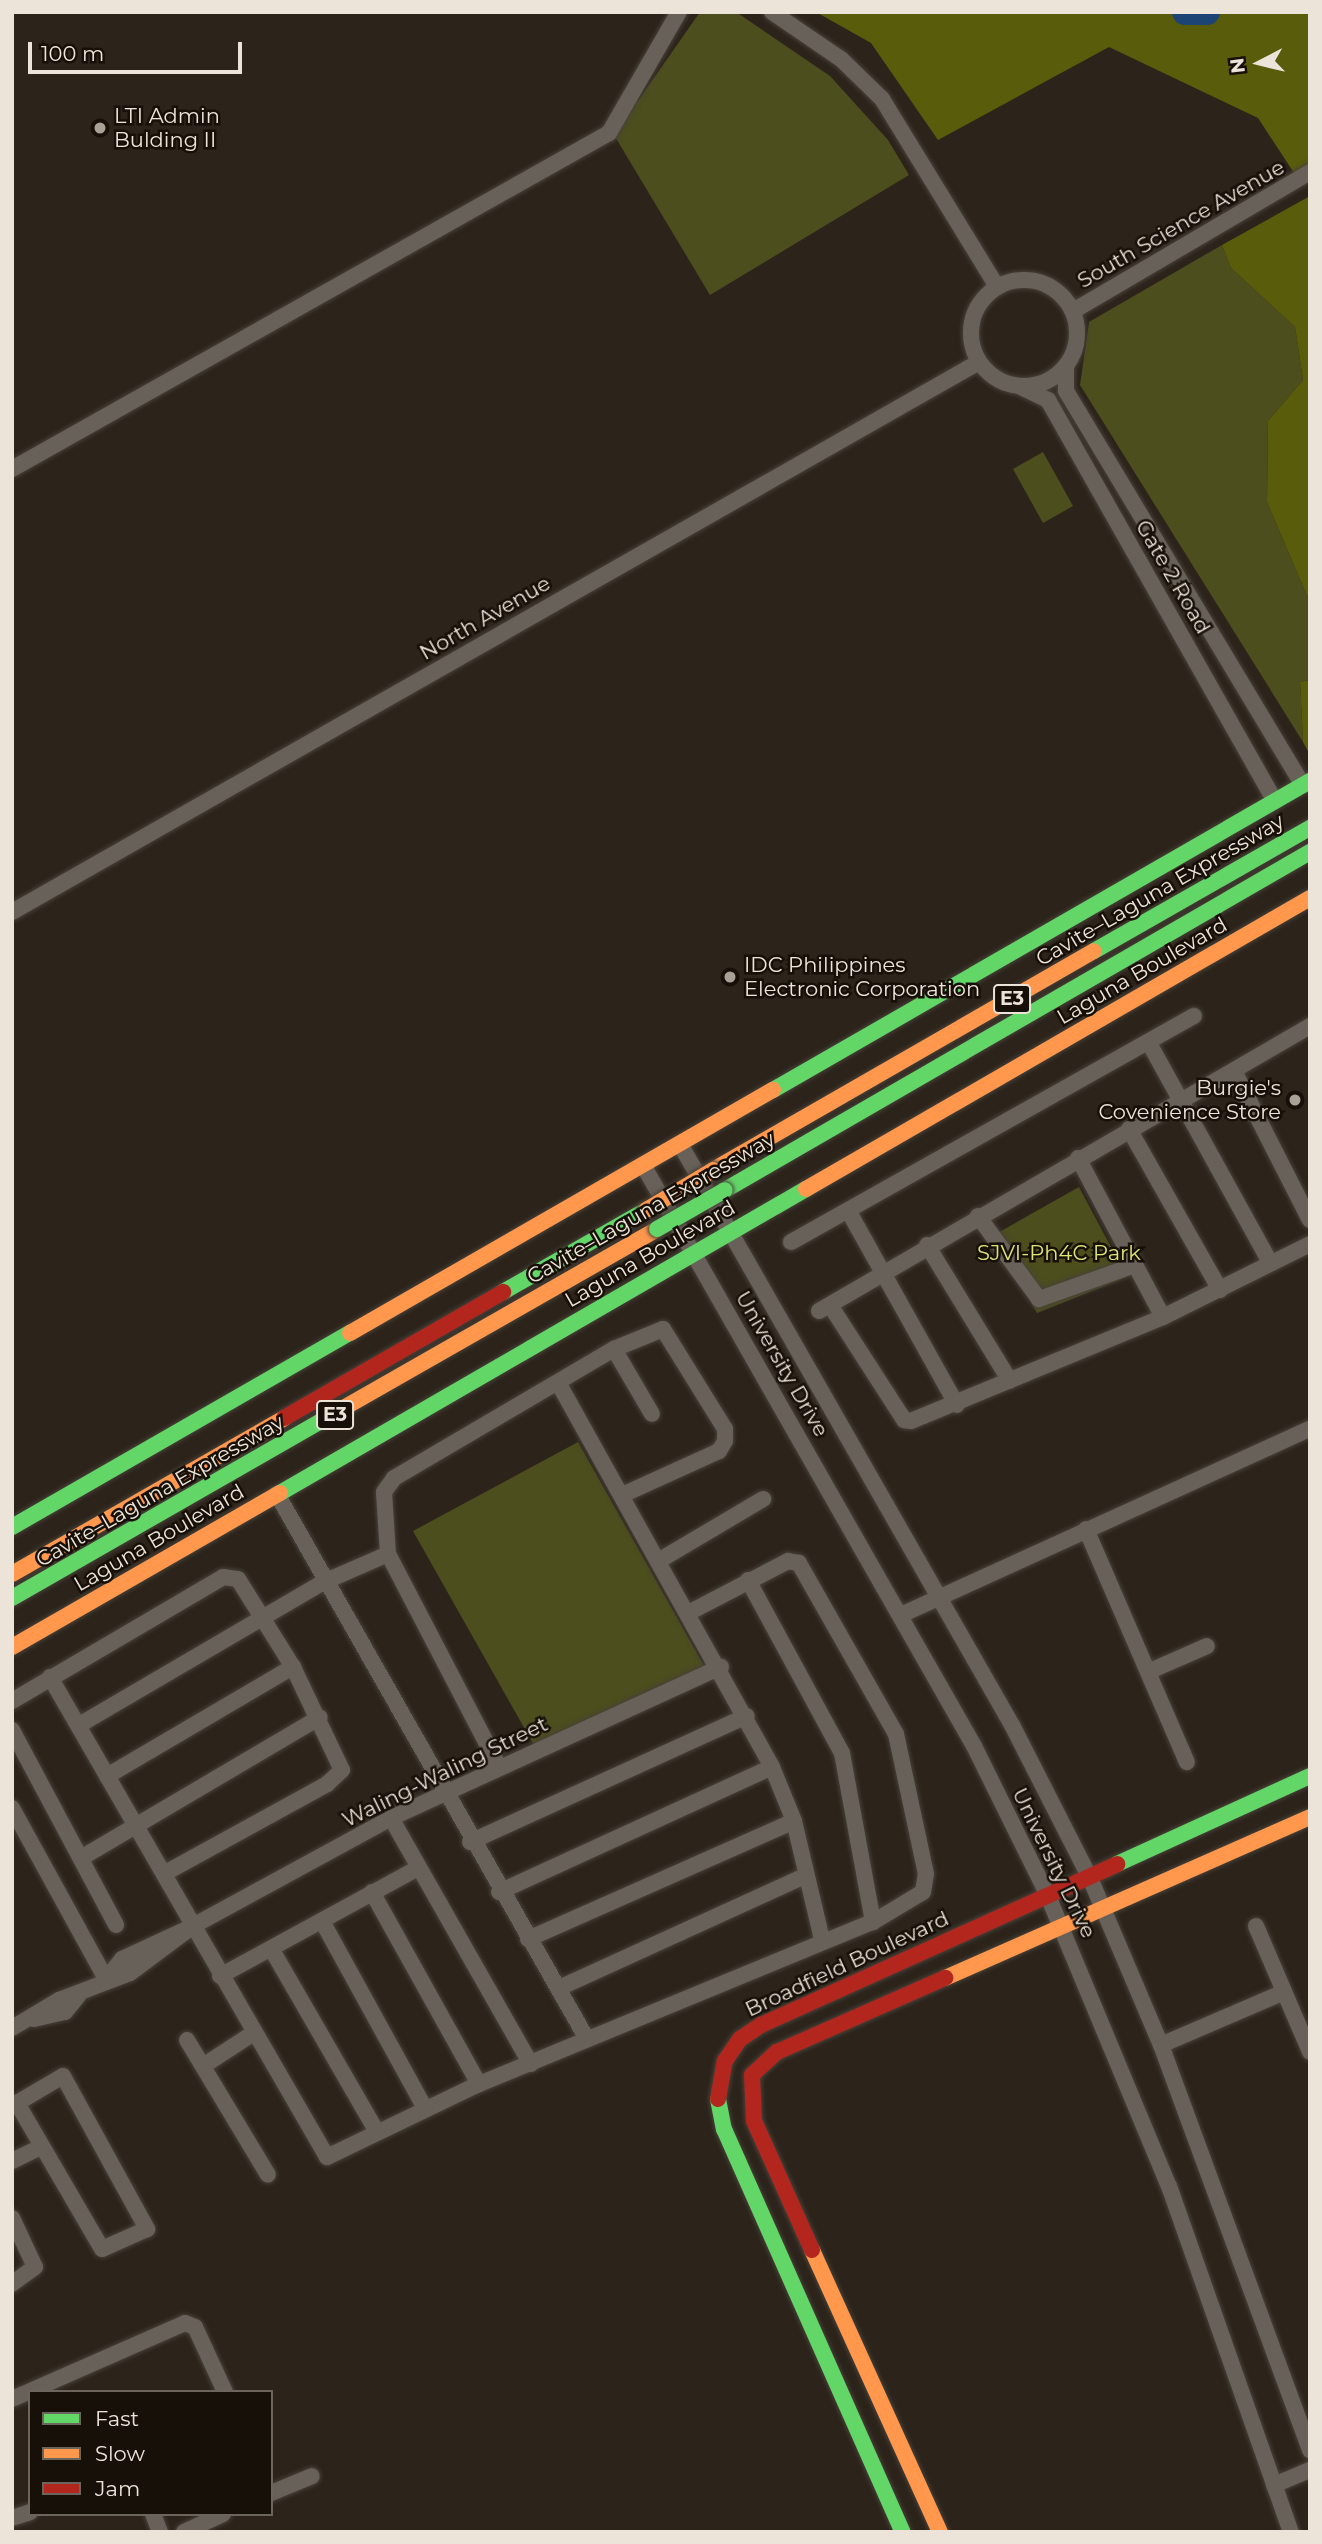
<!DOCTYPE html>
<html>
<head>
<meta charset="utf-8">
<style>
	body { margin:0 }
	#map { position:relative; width:1322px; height:2544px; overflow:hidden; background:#2c241b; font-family:Montserrat,sans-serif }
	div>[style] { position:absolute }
	.green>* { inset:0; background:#4c4e1e }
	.forest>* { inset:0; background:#595c0b }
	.river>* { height:26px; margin:-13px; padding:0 13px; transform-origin:13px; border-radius:13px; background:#1c4576 }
	.roads { filter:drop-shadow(0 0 2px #474139) drop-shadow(0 0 2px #474139) }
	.street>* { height:16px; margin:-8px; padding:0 8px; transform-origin:8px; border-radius:8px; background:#68615a }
	.street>.ring { margin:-8px; padding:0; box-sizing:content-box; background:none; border:16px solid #68615a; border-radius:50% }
	.fast>* { height:16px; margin:-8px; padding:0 8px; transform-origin:8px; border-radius:8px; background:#63d668 }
	.slow>* { height:16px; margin:-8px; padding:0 8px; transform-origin:8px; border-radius:8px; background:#ff974d }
	.jam>* { height:16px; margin:-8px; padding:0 8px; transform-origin:8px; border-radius:8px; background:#b3261e }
	.bridges { filter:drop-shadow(0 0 2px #474139) drop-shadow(0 0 2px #474139) }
	.fast-bridge>* { height:16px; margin:-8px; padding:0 8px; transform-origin:8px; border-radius:8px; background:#63d668 }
	.slow-bridge>* { height:16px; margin:-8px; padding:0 8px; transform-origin:8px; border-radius:8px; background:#ff974d }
	.dots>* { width:19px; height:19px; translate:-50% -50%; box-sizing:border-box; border:4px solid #161008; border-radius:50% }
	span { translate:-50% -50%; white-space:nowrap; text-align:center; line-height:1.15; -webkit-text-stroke:5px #161008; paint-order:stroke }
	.shield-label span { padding:2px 5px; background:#161008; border:2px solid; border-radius:5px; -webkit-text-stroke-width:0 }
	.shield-label { font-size:19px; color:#ede4d9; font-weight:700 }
	.poi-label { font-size:21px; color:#ede4d9 }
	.left { translate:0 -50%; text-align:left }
	.right { translate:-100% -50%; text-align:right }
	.street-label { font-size:21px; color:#ede4d9 }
	.park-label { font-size:21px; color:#dae475 }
	.frame { position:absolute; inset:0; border:14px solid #ede4d9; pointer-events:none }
	.legend { position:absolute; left:28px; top:2390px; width:245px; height:126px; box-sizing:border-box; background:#161008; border:2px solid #6c655c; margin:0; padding:9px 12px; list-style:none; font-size:21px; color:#ede4d9 }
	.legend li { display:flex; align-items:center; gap:14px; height:35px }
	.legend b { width:35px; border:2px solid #6c655c }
	.north { position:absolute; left:1224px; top:28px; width:70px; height:70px; -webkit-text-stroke:5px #161008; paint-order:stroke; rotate:263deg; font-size:19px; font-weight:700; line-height:28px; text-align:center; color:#ede4d9 }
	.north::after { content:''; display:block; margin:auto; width:24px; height:32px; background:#ede4d9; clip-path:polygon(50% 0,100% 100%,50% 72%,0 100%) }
	.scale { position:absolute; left:28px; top:42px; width:214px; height:32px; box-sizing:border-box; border:4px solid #ede4d9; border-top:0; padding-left:9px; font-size:21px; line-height:24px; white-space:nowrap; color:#ede4d9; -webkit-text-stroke:5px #161008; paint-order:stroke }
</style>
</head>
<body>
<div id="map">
	<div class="green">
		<div style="clip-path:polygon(700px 12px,736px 12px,830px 76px,888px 140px,909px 175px,710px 295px,614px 135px)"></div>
		<div style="clip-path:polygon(1222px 245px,1231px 268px,1295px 327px,1303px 380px,1268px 421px,1267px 502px,1310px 603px,1310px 680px,1300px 682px,1303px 742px,1080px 385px,1089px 322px)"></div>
		<div style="clip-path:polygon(1043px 452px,1073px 506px,1043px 523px,1013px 469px)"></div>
		<div style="clip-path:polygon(1079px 1187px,1127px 1277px,1037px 1313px,994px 1235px)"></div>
		<div style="clip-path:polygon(578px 1442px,711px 1678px,539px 1754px,413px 1531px)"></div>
	</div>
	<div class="forest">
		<div style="clip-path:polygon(816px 12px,1310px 12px,1310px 163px,1294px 173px,1258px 118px,1109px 47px,938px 140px,871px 43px)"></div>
		<div style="clip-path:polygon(1310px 196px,1310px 603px,1267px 502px,1268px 421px,1303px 380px,1295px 327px,1231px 268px,1222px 245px)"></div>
		<div style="clip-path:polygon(1310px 680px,1310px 755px,1303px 742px,1300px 682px)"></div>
	</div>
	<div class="river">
		<div style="left:1185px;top:12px;width:22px"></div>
	</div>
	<div class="roads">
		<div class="street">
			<div style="left:772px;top:12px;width:83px;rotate:34.3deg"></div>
			<div style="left:841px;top:59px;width:57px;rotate:44.3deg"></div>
			<div style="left:882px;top:99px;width:220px;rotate:58.5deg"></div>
			<div class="ring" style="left:971px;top:280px;width:90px;height:90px"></div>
			<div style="left:1073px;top:311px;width:275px;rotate:-30.4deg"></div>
			<div style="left:1066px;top:367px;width:24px;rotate:90deg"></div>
			<div style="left:1066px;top:391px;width:460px;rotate:59deg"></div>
			<div style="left:1021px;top:387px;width:30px;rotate:26deg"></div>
			<div style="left:1048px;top:400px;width:461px;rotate:60.5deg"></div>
			<div style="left:12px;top:469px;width:685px;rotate:-29.37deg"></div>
			<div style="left:609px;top:133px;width:140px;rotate:-60deg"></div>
			<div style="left:12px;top:912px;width:1112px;rotate:-29.63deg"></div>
			<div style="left:1149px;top:1043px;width:252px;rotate:61.1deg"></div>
			<div style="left:1234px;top:1071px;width:167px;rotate:63deg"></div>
			<div style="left:1129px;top:1129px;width:185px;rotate:60.5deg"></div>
			<div style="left:680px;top:1144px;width:669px;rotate:60.26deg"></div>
			<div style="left:1012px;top:1725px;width:172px;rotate:63deg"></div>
			<div style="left:1090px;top:1878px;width:181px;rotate:67deg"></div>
			<div style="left:1161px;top:2045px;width:432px;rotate:69.8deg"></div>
			<div style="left:1078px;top:1158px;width:180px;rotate:61.9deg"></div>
			<div style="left:643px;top:1165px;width:669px;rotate:60.33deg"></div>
			<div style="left:974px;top:1746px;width:167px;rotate:63.7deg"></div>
			<div style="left:1048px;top:1896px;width:314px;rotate:67.4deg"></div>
			<div style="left:1169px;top:2186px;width:367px;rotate:70.6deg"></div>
			<div style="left:849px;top:1212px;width:221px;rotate:60.8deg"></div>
			<div style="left:978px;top:1216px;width:103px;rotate:53.7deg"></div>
			<div style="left:1039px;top:1299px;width:102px;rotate:-19.5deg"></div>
			<div style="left:791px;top:1242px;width:462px;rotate:-29.3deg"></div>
			<div style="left:927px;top:1245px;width:159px;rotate:58.6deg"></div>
			<div style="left:830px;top:1305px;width:137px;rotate:57.2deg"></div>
			<div style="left:904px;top:1420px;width:7px;rotate:8deg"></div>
			<div style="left:911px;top:1421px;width:273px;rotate:-22.4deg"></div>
			<div style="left:1163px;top:1317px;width:164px;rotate:-26.4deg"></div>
			<div style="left:819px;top:1311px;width:568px;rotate:-30.13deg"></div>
			<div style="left:614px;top:1349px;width:75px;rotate:59.7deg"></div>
			<div style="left:560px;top:1386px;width:436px;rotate:60.9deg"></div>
			<div style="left:772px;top:1767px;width:58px;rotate:67.8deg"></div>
			<div style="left:794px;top:1821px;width:121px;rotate:76.7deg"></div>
			<div style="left:277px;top:1494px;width:627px;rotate:60.37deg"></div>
			<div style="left:1086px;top:1529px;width:254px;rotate:66.6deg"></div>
			<div style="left:660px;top:1560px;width:120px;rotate:-30.6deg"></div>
			<div style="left:748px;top:1580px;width:197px;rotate:61.5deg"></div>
			<div style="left:842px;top:1753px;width:172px;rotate:79.6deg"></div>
			<div style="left:901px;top:1615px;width:449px;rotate:-24.5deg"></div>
			<div style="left:1150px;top:1671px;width:62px;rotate:-23.7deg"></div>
			<div style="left:50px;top:1677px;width:554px;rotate:60.01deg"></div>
			<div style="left:327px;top:2157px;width:169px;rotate:-25.7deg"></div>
			<div style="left:479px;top:2084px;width:426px;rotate:-22.4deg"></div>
			<div style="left:873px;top:1922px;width:58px;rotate:-31deg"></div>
			<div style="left:923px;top:1892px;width:18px;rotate:-81deg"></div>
			<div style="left:926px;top:1874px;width:143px;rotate:-102.1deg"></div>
			<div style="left:896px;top:1734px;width:197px;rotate:-119.6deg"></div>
			<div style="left:799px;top:1563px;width:11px;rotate:-170deg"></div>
			<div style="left:788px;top:1561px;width:110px;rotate:152.5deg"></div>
			<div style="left:12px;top:1701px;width:245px;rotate:-30.4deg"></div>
			<div style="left:223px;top:1577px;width:15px;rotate:8deg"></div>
			<div style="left:238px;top:1579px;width:104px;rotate:58deg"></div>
			<div style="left:293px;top:1667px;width:114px;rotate:64.6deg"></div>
			<div style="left:342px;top:1770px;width:21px;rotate:137deg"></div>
			<div style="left:327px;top:1784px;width:185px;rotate:151.2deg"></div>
			<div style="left:79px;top:1725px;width:284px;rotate:-30.3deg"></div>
			<div style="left:324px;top:1582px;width:70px;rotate:-23.6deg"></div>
			<div style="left:12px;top:1730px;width:221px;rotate:61.9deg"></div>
			<div style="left:499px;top:1767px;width:240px;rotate:-117.5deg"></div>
			<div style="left:388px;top:1554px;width:62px;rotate:-93.7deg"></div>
			<div style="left:384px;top:1492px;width:17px;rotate:-54deg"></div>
			<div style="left:394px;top:1478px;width:255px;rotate:-30.4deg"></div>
			<div style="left:614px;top:1349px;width:53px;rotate:-22.2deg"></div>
			<div style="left:663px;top:1329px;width:118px;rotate:58.2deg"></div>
			<div style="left:725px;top:1429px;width:12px;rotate:90deg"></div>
			<div style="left:725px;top:1441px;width:12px;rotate:121deg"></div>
			<div style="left:719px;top:1451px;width:107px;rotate:155.6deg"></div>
			<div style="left:107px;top:1776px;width:216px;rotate:-30.4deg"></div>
			<div style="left:12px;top:1808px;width:195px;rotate:61.2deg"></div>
			<div style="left:391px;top:1818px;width:283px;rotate:60.4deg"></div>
			<div style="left:470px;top:1842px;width:304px;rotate:-24.5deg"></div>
			<div style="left:81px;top:1858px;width:277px;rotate:-30.5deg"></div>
			<div style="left:372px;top:1892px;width:220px;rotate:60.9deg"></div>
			<div style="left:499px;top:1892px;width:300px;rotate:-24.6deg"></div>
			<div style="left:322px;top:1921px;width:213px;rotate:61.2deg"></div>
			<div style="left:1256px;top:1926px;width:137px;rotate:66.8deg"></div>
			<div style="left:528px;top:1939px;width:291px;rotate:-23.9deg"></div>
			<div style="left:272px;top:1950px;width:208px;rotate:60deg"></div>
			<div style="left:220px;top:1976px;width:223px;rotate:-28.6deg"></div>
			<div style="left:106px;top:1979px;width:26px;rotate:-51deg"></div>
			<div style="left:122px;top:1959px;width:78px;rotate:-24.9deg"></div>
			<div style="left:559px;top:1988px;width:270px;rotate:-24.5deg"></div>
			<div style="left:34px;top:2019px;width:32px;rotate:-13deg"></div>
			<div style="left:65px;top:2012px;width:22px;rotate:-51deg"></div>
			<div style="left:12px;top:2028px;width:55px;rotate:-30.8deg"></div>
			<div style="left:59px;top:2000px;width:76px;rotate:-20.8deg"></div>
			<div style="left:130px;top:1973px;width:79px;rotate:-36.7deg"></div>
			<div style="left:193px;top:1926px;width:226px;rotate:-28.6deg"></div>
			<div style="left:391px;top:1818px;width:363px;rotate:-24.6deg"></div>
			<div style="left:187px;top:2040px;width:157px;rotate:59deg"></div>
			<div style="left:1161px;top:2045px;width:134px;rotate:-23.3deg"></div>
			<div style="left:203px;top:2066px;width:59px;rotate:-33.1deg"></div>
			<div style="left:63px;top:2076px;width:175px;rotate:61.2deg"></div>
			<div style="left:147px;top:2229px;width:49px;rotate:156deg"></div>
			<div style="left:102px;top:2249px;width:169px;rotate:-120.2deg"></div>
			<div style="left:17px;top:2103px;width:53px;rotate:-30.4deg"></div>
			<div style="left:12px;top:2161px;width:30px;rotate:-26deg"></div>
			<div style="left:12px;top:2218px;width:54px;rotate:64.9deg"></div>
			<div style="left:35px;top:2267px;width:29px;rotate:144deg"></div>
			<div style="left:12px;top:2399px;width:189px;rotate:-23.7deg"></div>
			<div style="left:185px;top:2323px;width:11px;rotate:22deg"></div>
			<div style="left:195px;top:2327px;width:72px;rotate:65.2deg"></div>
			<div style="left:1274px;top:2485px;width:39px;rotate:-23deg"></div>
			<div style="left:271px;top:2493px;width:44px;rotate:-22.5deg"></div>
			<div style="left:153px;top:2514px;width:19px;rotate:69deg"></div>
			<div style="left:12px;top:2518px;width:19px;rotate:-18deg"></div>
			<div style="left:184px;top:2532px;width:43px;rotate:-24.8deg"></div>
		</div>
		<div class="fast">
			<div style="left:1094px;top:951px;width:249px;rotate:-29.7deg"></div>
			<div style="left:773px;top:1090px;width:620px;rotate:-29.92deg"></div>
			<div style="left:725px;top:1190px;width:676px;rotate:-30.02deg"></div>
			<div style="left:503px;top:1292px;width:165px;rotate:-29.8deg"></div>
			<div style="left:280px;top:1493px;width:608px;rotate:-30.03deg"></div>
			<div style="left:12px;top:1527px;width:390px;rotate:-29.9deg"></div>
			<div style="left:12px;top:1598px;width:370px;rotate:-29.8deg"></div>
			<div style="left:1117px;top:1864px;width:212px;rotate:-24.5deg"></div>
			<div style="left:718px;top:2099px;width:31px;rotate:79deg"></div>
			<div style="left:724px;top:2129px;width:441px;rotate:66.1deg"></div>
		</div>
		<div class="slow">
			<div style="left:713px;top:1170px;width:439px;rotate:-29.9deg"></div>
			<div style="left:806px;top:1189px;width:582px;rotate:-30deg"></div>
			<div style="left:350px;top:1333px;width:488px;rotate:-29.9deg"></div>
			<div style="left:333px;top:1414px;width:373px;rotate:-29.7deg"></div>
			<div style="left:12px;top:1574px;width:314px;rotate:-29.8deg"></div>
			<div style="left:12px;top:1647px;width:309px;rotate:-29.9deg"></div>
			<div style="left:945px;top:1978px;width:399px;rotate:-23.8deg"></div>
			<div style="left:812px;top:2250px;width:310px;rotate:65.6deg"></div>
		</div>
		<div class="jam">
			<div style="left:284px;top:1418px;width:253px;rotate:-29.9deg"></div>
			<div style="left:718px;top:2099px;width:39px;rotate:-80deg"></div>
			<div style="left:725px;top:2061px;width:27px;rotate:-56deg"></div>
			<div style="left:740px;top:2039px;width:25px;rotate:-34deg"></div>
			<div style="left:761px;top:2025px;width:391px;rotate:-24.3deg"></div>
			<div style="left:812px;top:2250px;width:141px;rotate:-114.2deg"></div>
			<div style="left:754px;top:2121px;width:46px;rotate:-92.5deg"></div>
			<div style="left:752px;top:2075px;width:34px;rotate:-43deg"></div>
			<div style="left:777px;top:2052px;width:184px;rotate:-23.8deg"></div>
		</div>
	</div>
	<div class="bridges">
		<div class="fast-bridge">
			<div style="left:657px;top:1229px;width:78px;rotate:-29.8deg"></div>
		</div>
		<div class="slow-bridge">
			<div style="left:646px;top:1210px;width:78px;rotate:-30.8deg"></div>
		</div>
	</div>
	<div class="dots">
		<div style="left:100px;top:128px;background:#a9a196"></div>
		<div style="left:730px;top:977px;background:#a9a196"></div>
		<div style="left:1295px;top:1100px;background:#a9a196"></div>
	</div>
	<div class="shield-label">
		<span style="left:1012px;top:999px">E3</span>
		<span style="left:335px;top:1415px">E3</span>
	</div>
	<div class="poi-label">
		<span class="left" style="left:114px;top:128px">LTI Admin<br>Bulding II</span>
		<span class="left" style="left:744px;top:977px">IDC Philippines<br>Electronic Corporation</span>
		<span class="right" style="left:1281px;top:1100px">Burgie's<br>Covenience Store</span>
	</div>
	<div class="street-label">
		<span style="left:1181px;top:224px;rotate:-30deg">South Science Avenue</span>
		<span style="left:1173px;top:577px;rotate:60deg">Gate 2 Road</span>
		<span style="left:485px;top:618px;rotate:-30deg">North Avenue</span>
		<span style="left:1160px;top:890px;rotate:-30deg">Cavite–Laguna Expressway</span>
		<span style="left:1142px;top:971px;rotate:-30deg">Laguna Boulevard</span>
		<span style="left:651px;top:1208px;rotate:-30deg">Cavite–Laguna Expressway</span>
		<span style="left:650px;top:1254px;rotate:-30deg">Laguna Boulevard</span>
		<span style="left:782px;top:1364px;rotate:60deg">University Drive</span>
		<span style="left:160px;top:1491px;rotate:-30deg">Cavite–Laguna Expressway</span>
		<span style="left:159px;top:1538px;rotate:-30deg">Laguna Boulevard</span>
		<span style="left:445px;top:1772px;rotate:-26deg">Waling-Waling Street</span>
		<span style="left:1054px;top:1863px;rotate:64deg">University Drive</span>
		<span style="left:847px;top:1964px;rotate:-25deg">Broadfield Boulevard</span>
	</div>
	<div class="park-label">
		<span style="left:1059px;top:1253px">SJVI-Ph4C Park</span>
	</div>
	<div class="frame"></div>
	<ul class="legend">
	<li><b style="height:9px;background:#63d668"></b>Fast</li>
	<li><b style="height:9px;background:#ff974d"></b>Slow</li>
	<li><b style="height:9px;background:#b3261e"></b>Jam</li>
	</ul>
	<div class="north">N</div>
	<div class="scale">100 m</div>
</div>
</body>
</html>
